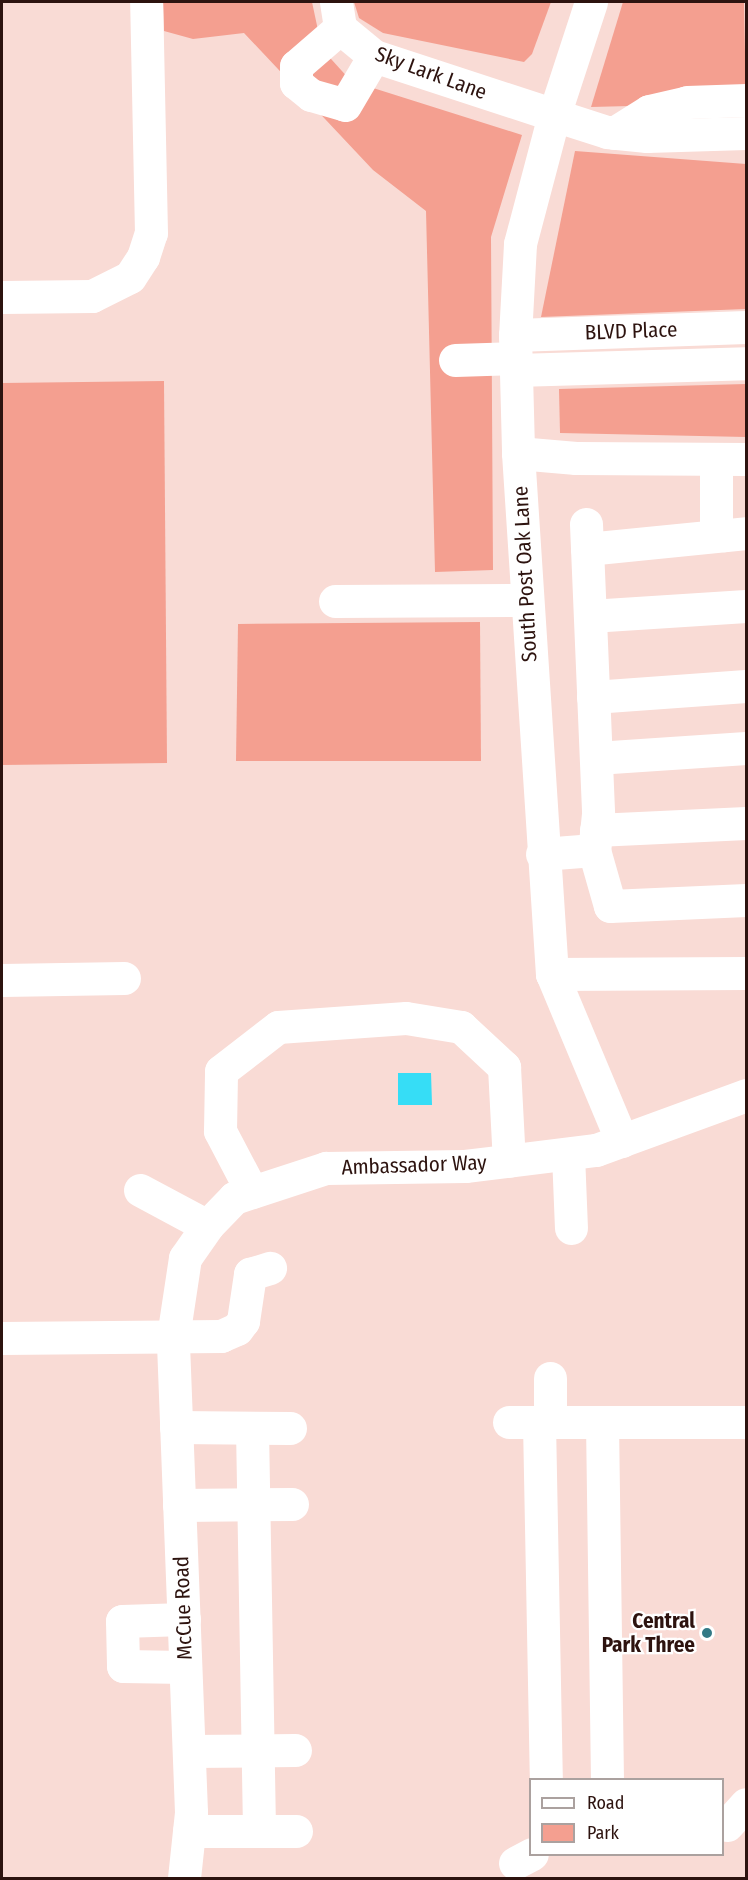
<!DOCTYPE html>
<html>
<head>
<meta charset="utf-8">
<style>
	body { margin:0 }
	#map { position:relative; width:748px; height:1880px; overflow:hidden; background:#f9dbd5; font-family:"Fira Sans Condensed",sans-serif }
	div>[style] { position:absolute }
	.green>* { inset:0; background:#f49f90 }
	.water>* { inset:0; background:#36ddf6 }
	.minor>* { height:33px; margin:-16.5px; padding:0 16.5px; transform-origin:16.5px; border-radius:16.5px; background:#fff }
	.dots>* { width:16px; height:16px; translate:-50% -50%; box-sizing:border-box; border:3px solid #fff; border-radius:50% }
	span { translate:-50% -50%; white-space:nowrap; text-align:center; line-height:1.15; -webkit-text-stroke:4.5px #fff; paint-order:stroke }
	.street-label { font-size:21px; color:#2d130f }
	.poi-label { font-size:21px; color:#2d130f; font-weight:700 }
	.right { translate:-100% -50%; text-align:right }
	.frame { position:absolute; inset:0; border:3px solid #2d130f; pointer-events:none }
	.legend { position:absolute; left:529px; top:1778px; width:195px; height:78px; box-sizing:border-box; background:#fff; border:2px solid #aba19f; margin:0; padding:8px 10px; list-style:none; font-size:18px; color:#2d130f }
	.legend li { display:flex; align-items:center; gap:12px; height:30px }
	.legend b { width:30px; border:2px solid #aba19f }
</style>
</head>
<body>
<div id="map">
	<div class="green">
		<div style="clip-path:polygon(163px 2px,312px 2px,322px 49px,351px 81px,522px 135px,491px 237px,493px 570px,435px 572px,426px 211px,373px 170px,244px 33px,193px 39px,164px 31px)"></div>
		<div style="clip-path:polygon(354px 2px,551px 2px,532px 54px,524px 62px,383px 33px,359px 18px)"></div>
		<div style="clip-path:polygon(623px 2px,744px 3px,746px 103px,591px 107px)"></div>
		<div style="clip-path:polygon(575px 151px,746px 164px,746px 309px,541px 317px)"></div>
		<div style="clip-path:polygon(164px 381px,167px 763px,2px 765px,2px 383px)"></div>
		<div style="clip-path:polygon(746px 384px,746px 437px,560px 433px,559px 389px)"></div>
		<div style="clip-path:polygon(480px 622px,481px 761px,236px 761px,238px 624px)"></div>
	</div>
	<div class="water">
		<div style="clip-path:polygon(398px 1073px,431px 1073px,432px 1105px,398px 1105px)"></div>
	</div>
	<div class="minor">
		<div style="left:336px;top:2px;width:26px;rotate:81deg"></div>
		<div style="left:340px;top:28px;width:44px;rotate:39.5deg"></div>
		<div style="left:374px;top:56px;width:189px;rotate:18.1deg"></div>
		<div style="left:554px;top:115px;width:56px;rotate:17.8deg"></div>
		<div style="left:607px;top:132px;width:40px;rotate:5.7deg"></div>
		<div style="left:647px;top:136px;width:99px;rotate:-1.7deg"></div>
		<div style="left:591px;top:2px;width:119px;rotate:108.1deg"></div>
		<div style="left:554px;top:115px;width:133px;rotate:104.8deg"></div>
		<div style="left:520px;top:244px;width:91px;rotate:93.1deg"></div>
		<div style="left:515px;top:335px;width:118px;rotate:88.5deg"></div>
		<div style="left:518px;top:453px;width:522px;rotate:86.27deg"></div>
		<div style="left:552px;top:974px;width:181px;rotate:67.3deg"></div>
		<div style="left:340px;top:28px;width:58px;rotate:139.2deg"></div>
		<div style="left:296px;top:66px;width:17px;rotate:90deg"></div>
		<div style="left:296px;top:83px;width:19px;rotate:39deg"></div>
		<div style="left:311px;top:95px;width:35px;rotate:16deg"></div>
		<div style="left:345px;top:105px;width:57px;rotate:-59.4deg"></div>
		<div style="left:614px;top:133px;width:41px;rotate:-32.2deg"></div>
		<div style="left:649px;top:111px;width:39px;rotate:-13deg"></div>
		<div style="left:687px;top:102px;width:59px;rotate:-1.9deg"></div>
		<div style="left:2px;top:297px;width:90px;rotate:-0.6deg"></div>
		<div style="left:92px;top:296px;width:42px;rotate:-26.6deg"></div>
		<div style="left:130px;top:277px;width:24px;rotate:-57deg"></div>
		<div style="left:143px;top:257px;width:25px;rotate:-72deg"></div>
		<div style="left:151px;top:233px;width:231px;rotate:-91.2deg"></div>
		<div style="left:515px;top:335px;width:231px;rotate:-2deg"></div>
		<div style="left:455px;top:360px;width:61px;rotate:-1.9deg"></div>
		<div style="left:516px;top:370px;width:230px;rotate:-1.7deg"></div>
		<div style="left:518px;top:453px;width:58px;rotate:4.9deg"></div>
		<div style="left:576px;top:458px;width:170px;rotate:0.3deg"></div>
		<div style="left:716px;top:459px;width:71px;rotate:90deg"></div>
		<div style="left:716px;top:530px;width:9px;rotate:36deg"></div>
		<div style="left:586px;top:524px;width:290px;rotate:87.6deg"></div>
		<div style="left:598px;top:814px;width:36px;rotate:96deg"></div>
		<div style="left:587px;top:549px;width:160px;rotate:-5.7deg"></div>
		<div style="left:335px;top:601px;width:192px;rotate:-0.3deg"></div>
		<div style="left:590px;top:616px;width:156px;rotate:-3.7deg"></div>
		<div style="left:593px;top:697px;width:153px;rotate:-4.1deg"></div>
		<div style="left:596px;top:758px;width:150px;rotate:-3.8deg"></div>
		<div style="left:596px;top:830px;width:150px;rotate:-2.7deg"></div>
		<div style="left:542px;top:854px;width:52px;rotate:-4.4deg"></div>
		<div style="left:594px;top:850px;width:58px;rotate:74.1deg"></div>
		<div style="left:610px;top:906px;width:136px;rotate:-2.5deg"></div>
		<div style="left:552px;top:974px;width:194px;rotate:-0.3deg"></div>
		<div style="left:2px;top:980px;width:122px;rotate:-0.9deg"></div>
		<div style="left:568px;top:1154px;width:74px;rotate:87.7deg"></div>
		<div style="left:140px;top:1190px;width:76px;rotate:28.2deg"></div>
		<div style="left:252px;top:1192px;width:69px;rotate:-117.7deg"></div>
		<div style="left:220px;top:1131px;width:60px;rotate:-89deg"></div>
		<div style="left:221px;top:1071px;width:72px;rotate:-37.7deg"></div>
		<div style="left:278px;top:1027px;width:128px;rotate:-4deg"></div>
		<div style="left:406px;top:1018px;width:56px;rotate:9.3deg"></div>
		<div style="left:461px;top:1027px;width:59px;rotate:42.9deg"></div>
		<div style="left:504px;top:1067px;width:94px;rotate:87deg"></div>
		<div style="left:2px;top:1338px;width:219px;rotate:-0.5deg"></div>
		<div style="left:221px;top:1336px;width:17px;rotate:-24deg"></div>
		<div style="left:237px;top:1329px;width:10px;rotate:-53deg"></div>
		<div style="left:243px;top:1321px;width:48px;rotate:-81.5deg"></div>
		<div style="left:250px;top:1274px;width:21px;rotate:-17deg"></div>
		<div style="left:550px;top:1378px;width:44px;rotate:90deg"></div>
		<div style="left:509px;top:1422px;width:237px"></div>
		<div style="left:539px;top:1422px;width:358px;rotate:88.9deg"></div>
		<div style="left:602px;top:1422px;width:358px;rotate:89.2deg"></div>
		<div style="left:176px;top:1427px;width:114px;rotate:0.5deg"></div>
		<div style="left:252px;top:1428px;width:403px;rotate:89deg"></div>
		<div style="left:179px;top:1505px;width:113px;rotate:-0.5deg"></div>
		<div style="left:184px;top:1619px;width:62px;rotate:178.2deg"></div>
		<div style="left:122px;top:1621px;width:45px;rotate:88.7deg"></div>
		<div style="left:123px;top:1666px;width:62px;rotate:0.9deg"></div>
		<div style="left:189px;top:1751px;width:106px;rotate:-0.5deg"></div>
		<div style="left:727px;top:1825px;width:28px;rotate:-48deg"></div>
		<div style="left:189px;top:1831px;width:107px"></div>
		<div style="left:515px;top:1863px;width:19px;rotate:-28deg"></div>
		<div style="left:184px;top:1878px;width:66px;rotate:-83.9deg"></div>
		<div style="left:191px;top:1812px;width:475px;rotate:-92.2deg"></div>
		<div style="left:173px;top:1337px;width:80px;rotate:-81.4deg"></div>
		<div style="left:185px;top:1258px;width:39px;rotate:-55deg"></div>
		<div style="left:207px;top:1226px;width:39px;rotate:-46deg"></div>
		<div style="left:234px;top:1198px;width:97px;rotate:-18.1deg"></div>
		<div style="left:326px;top:1168px;width:139px;rotate:-0.8deg"></div>
		<div style="left:465px;top:1166px;width:132px;rotate:-7deg"></div>
		<div style="left:596px;top:1150px;width:160px;rotate:-20.1deg"></div>
	</div>
	<div class="dots">
		<div style="left:707px;top:1633px;background:#337985"></div>
	</div>
	<div class="street-label">
		<span style="left:431px;top:73px;rotate:20deg">Sky Lark Lane</span>
		<span style="left:631px;top:331px;rotate:-2deg">BLVD Place</span>
		<span style="left:525px;top:574px;rotate:-93deg">South Post Oak Lane</span>
		<span style="left:414px;top:1165px;rotate:-2deg">Ambassador Way</span>
		<span style="left:183px;top:1608px;rotate:-92deg">McCue Road</span>
	</div>
	<div class="poi-label">
		<span class="right" style="left:695px;top:1633px">Central<br>Park Three</span>
	</div>
	<div class="frame"></div>
	<ul class="legend">
	<li><b style="height:8px;background:#fff"></b>Road</li>
	<li><b style="height:16px;background:#f49f90"></b>Park</li>
	</ul>
</div>
</body>
</html>
